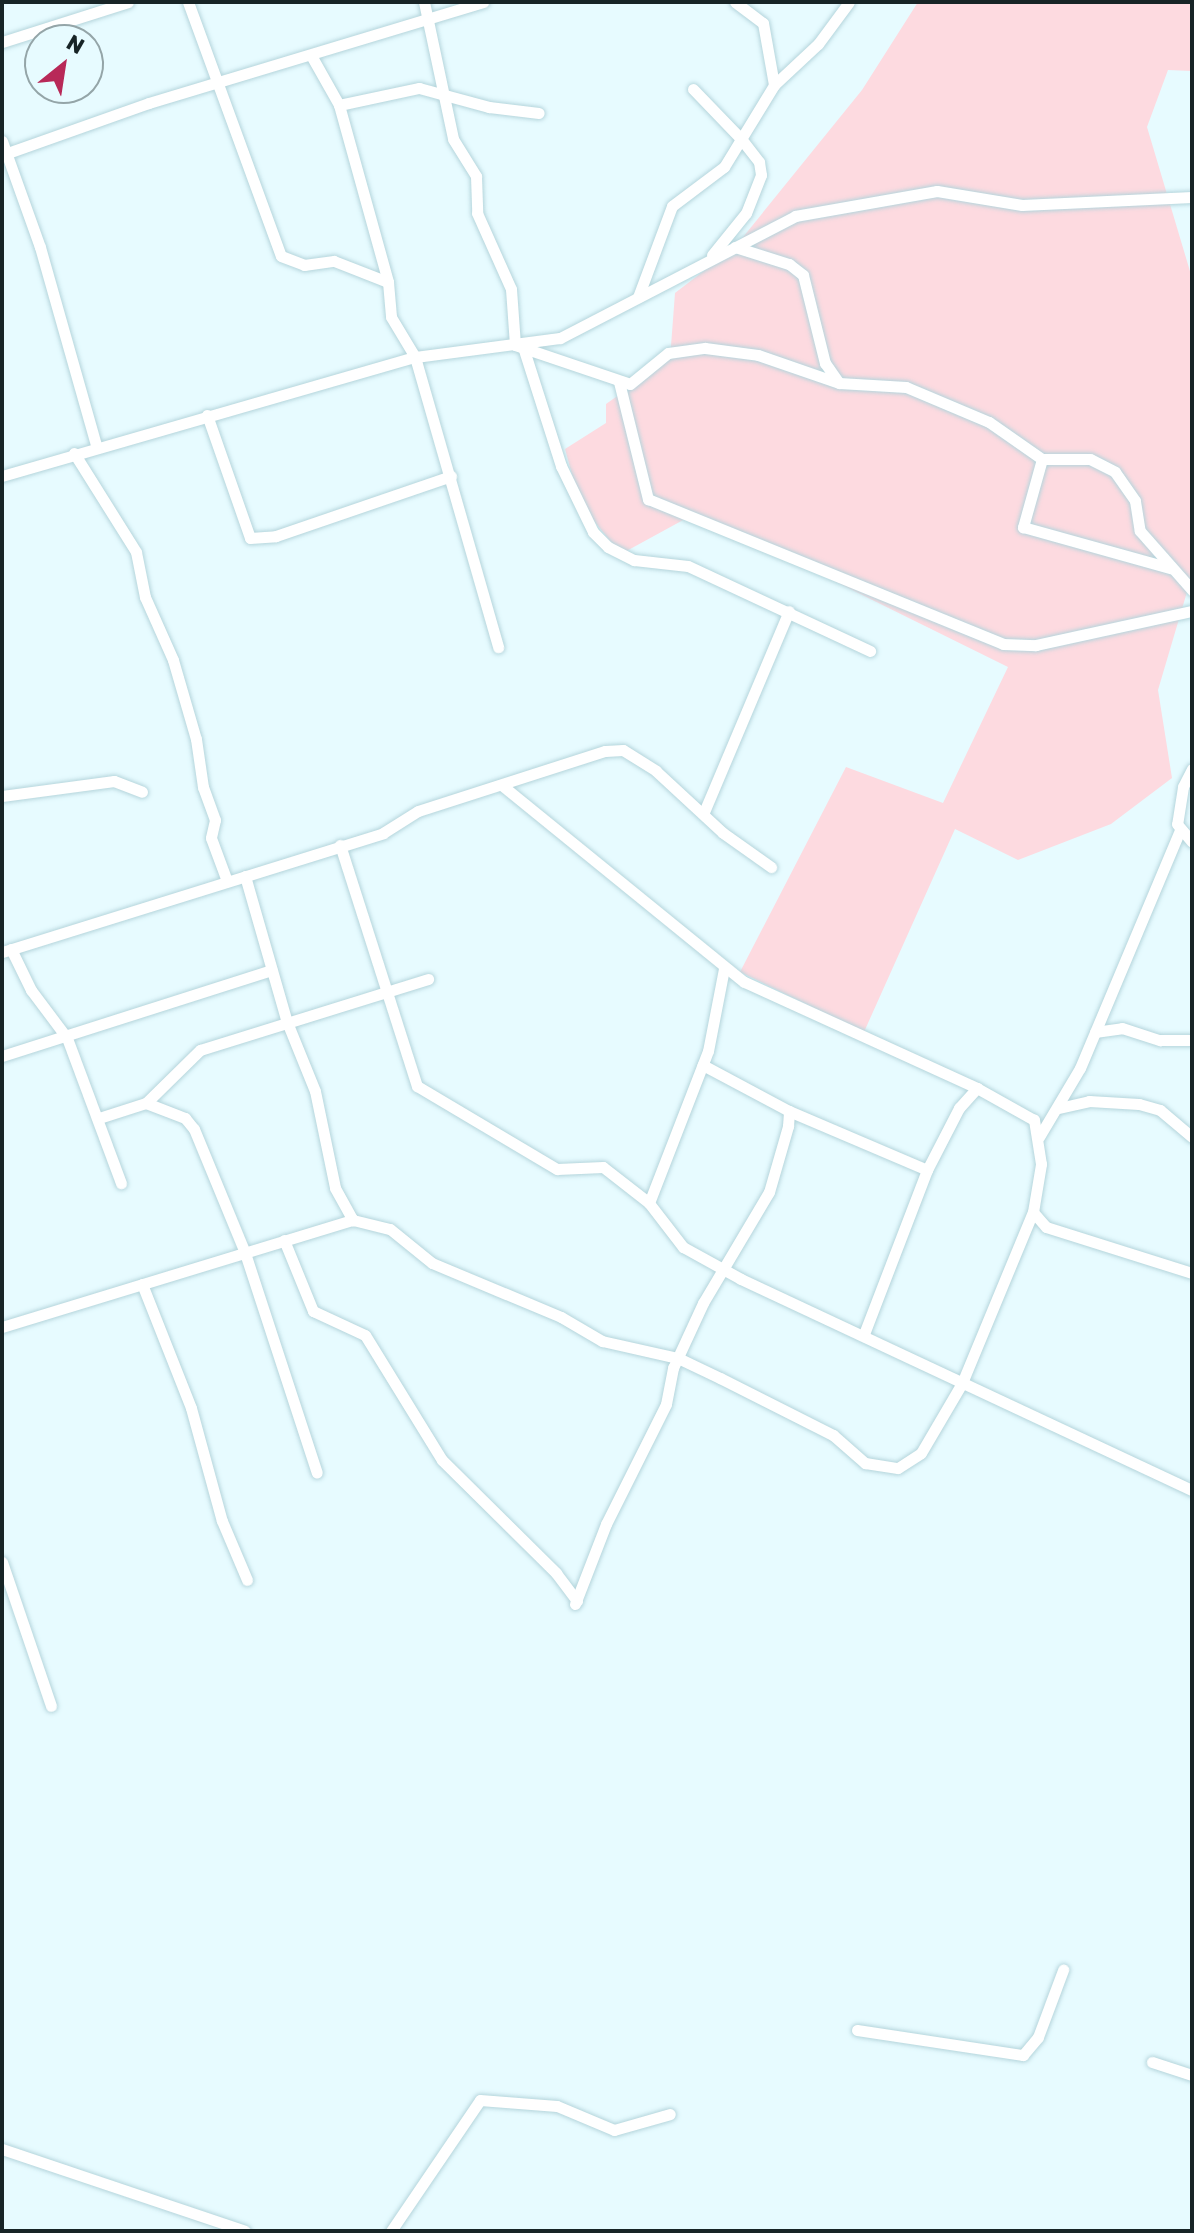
<!DOCTYPE html>
<html>
<head>
<meta charset="utf-8">
<style>
	body { margin:0 }
	#map { position:relative; width:1194px; height:2233px; overflow:hidden; background:#e7fbff; font-family:Rubik,sans-serif }
	div>[style] { position:absolute }
	.green>* { inset:0; background:#fddae0 }
	.roads { filter:drop-shadow(0 0 2px #b5d5dc) drop-shadow(0 0 2px #b5d5dc) }
	.minor>* { height:11px; margin:-5.5px; padding:0 5.5px; transform-origin:5.5px; border-radius:5.5px; background:#fff }
	span { translate:-50% -50%; white-space:nowrap; text-align:center; line-height:1.15; -webkit-text-stroke:8px #e7fbff; paint-order:stroke }
	.frame { position:absolute; inset:0; border:4px solid #172426; pointer-events:none }
	.north { position:absolute; left:24px; top:24px; width:80px; height:80px; box-sizing:border-box; background:#e7fbff; border:2px solid #94a5a8; border-radius:50%; rotate:30deg; font-size:22px; font-weight:700; line-height:32px; text-align:center; color:#172426 }
	.north::after { content:''; display:block; margin:auto; width:28px; height:36px; background:#b82958; clip-path:polygon(50% 0,100% 100%,50% 72%,0 100%) }
</style>
</head>
<body>
<div id="map">
	<div class="green">
		<div style="clip-path:polygon(918px 2px,1192px 2px,1192px 71px,1168px 70px,1147px 127px,1192px 278px,1192px 575px,1158px 690px,1172px 778px,1111px 824px,1018px 860px,955px 829px,864px 1032px,740px 972px,846px 767px,943px 803px,1008px 667px,696px 513px,621px 554px,580px 504px,565px 449px,606px 423px,606px 404px,670px 359px,675px 293px,735px 247px,862px 90px)"></div>
	</div>
	<div class="roads">
		<div class="minor">
			<div style="left:188px;top:2px;width:270px;rotate:69.9deg"></div>
			<div style="left:281px;top:256px;width:25px;rotate:21deg"></div>
			<div style="left:304px;top:265px;width:30px;rotate:-8deg"></div>
			<div style="left:334px;top:261px;width:58px;rotate:21.3deg"></div>
			<div style="left:424px;top:2px;width:140px;rotate:78deg"></div>
			<div style="left:453px;top:139px;width:44px;rotate:58.1deg"></div>
			<div style="left:476px;top:176px;width:37px;rotate:88deg"></div>
			<div style="left:477px;top:213px;width:83px;rotate:65.9deg"></div>
			<div style="left:511px;top:289px;width:56px;rotate:85.9deg"></div>
			<div style="left:515px;top:345px;width:121px;rotate:18.7deg"></div>
			<div style="left:630px;top:384px;width:49px;rotate:-39.2deg"></div>
			<div style="left:668px;top:353px;width:37px;rotate:-8deg"></div>
			<div style="left:705px;top:348px;width:53px;rotate:7.5deg"></div>
			<div style="left:758px;top:355px;width:86px;rotate:19.1deg"></div>
			<div style="left:839px;top:383px;width:67px;rotate:3.4deg"></div>
			<div style="left:906px;top:387px;width:90px;rotate:22.9deg"></div>
			<div style="left:989px;top:422px;width:65px;rotate:34.9deg"></div>
			<div style="left:1042px;top:459px;width:48px"></div>
			<div style="left:1090px;top:459px;width:28px;rotate:27deg"></div>
			<div style="left:1115px;top:472px;width:35px;rotate:55deg"></div>
			<div style="left:1135px;top:501px;width:30px;rotate:81deg"></div>
			<div style="left:1140px;top:531px;width:79px;rotate:48.6deg"></div>
			<div style="left:735px;top:2px;width:35px;rotate:37deg"></div>
			<div style="left:763px;top:23px;width:63px;rotate:79.9deg"></div>
			<div style="left:2px;top:42px;width:132px;rotate:-17.6deg"></div>
			<div style="left:312px;top:57px;width:55px;rotate:60.6deg"></div>
			<div style="left:339px;top:105px;width:184px;rotate:74.5deg"></div>
			<div style="left:388px;top:282px;width:35px;rotate:85deg"></div>
			<div style="left:391px;top:317px;width:47px;rotate:59deg"></div>
			<div style="left:415px;top:357px;width:302px;rotate:74deg"></div>
			<div style="left:693px;top:89px;width:71px;rotate:46.1deg"></div>
			<div style="left:742px;top:140px;width:28px;rotate:52deg"></div>
			<div style="left:759px;top:162px;width:13px;rotate:81deg"></div>
			<div style="left:761px;top:175px;width:41px;rotate:111.5deg"></div>
			<div style="left:746px;top:213px;width:54px;rotate:129deg"></div>
			<div style="left:339px;top:105px;width:82px;rotate:-12deg"></div>
			<div style="left:419px;top:88px;width:73px;rotate:15.2deg"></div>
			<div style="left:489px;top:107px;width:50px;rotate:6.8deg"></div>
			<div style="left:2px;top:141px;width:113px;rotate:70.3deg"></div>
			<div style="left:40px;top:247px;width:206px;rotate:74.2deg"></div>
			<div style="left:2px;top:155px;width:156px;rotate:-19.5deg"></div>
			<div style="left:149px;top:103px;width:349px;rotate:-16.8deg"></div>
			<div style="left:735px;top:247px;width:57px;rotate:17.5deg"></div>
			<div style="left:789px;top:264px;width:18px;rotate:38deg"></div>
			<div style="left:803px;top:275px;width:91px;rotate:76deg"></div>
			<div style="left:825px;top:363px;width:24px;rotate:55deg"></div>
			<div style="left:638px;top:297px;width:97px;rotate:-69.5deg"></div>
			<div style="left:672px;top:206px;width:65px;rotate:-36.9deg"></div>
			<div style="left:724px;top:167px;width:96px;rotate:-58.6deg"></div>
			<div style="left:774px;top:85px;width:60px;rotate:-43deg"></div>
			<div style="left:818px;top:44px;width:52px;rotate:-53.6deg"></div>
			<div style="left:524px;top:350px;width:122px;rotate:72.3deg"></div>
			<div style="left:561px;top:466px;width:73px;rotate:64.1deg"></div>
			<div style="left:593px;top:532px;width:21px;rotate:45deg"></div>
			<div style="left:608px;top:547px;width:29px;rotate:27deg"></div>
			<div style="left:634px;top:560px;width:54px;rotate:6.3deg"></div>
			<div style="left:688px;top:566px;width:201px;rotate:25deg"></div>
			<div style="left:619px;top:382px;width:121px;rotate:76.1deg"></div>
			<div style="left:648px;top:499px;width:383px;rotate:22.2deg"></div>
			<div style="left:1003px;top:644px;width:33px;rotate:2deg"></div>
			<div style="left:1036px;top:645px;width:160px;rotate:-12.3deg"></div>
			<div style="left:207px;top:415px;width:130px;rotate:70.7deg"></div>
			<div style="left:250px;top:538px;width:26px;rotate:-4deg"></div>
			<div style="left:276px;top:536px;width:185px;rotate:-18.9deg"></div>
			<div style="left:74px;top:453px;width:117px;rotate:57.9deg"></div>
			<div style="left:136px;top:552px;width:46px;rotate:78.7deg"></div>
			<div style="left:145px;top:597px;width:69px;rotate:66deg"></div>
			<div style="left:173px;top:660px;width:82px;rotate:73.8deg"></div>
			<div style="left:196px;top:739px;width:49px;rotate:81.7deg"></div>
			<div style="left:203px;top:787px;width:35px;rotate:70deg"></div>
			<div style="left:215px;top:820px;width:18px;rotate:103deg"></div>
			<div style="left:211px;top:838px;width:46px;rotate:69.6deg"></div>
			<div style="left:1042px;top:459px;width:71px;rotate:105.6deg"></div>
			<div style="left:1023px;top:527px;width:153px;rotate:15.6deg"></div>
			<div style="left:2px;top:476px;width:430px;rotate:-16.1deg"></div>
			<div style="left:415px;top:357px;width:146px;rotate:-7.5deg"></div>
			<div style="left:560px;top:338px;width:265px;rotate:-27.4deg"></div>
			<div style="left:795px;top:216px;width:144px;rotate:-10deg"></div>
			<div style="left:937px;top:191px;width:86px;rotate:9.4deg"></div>
			<div style="left:1022px;top:205px;width:170px;rotate:-2.7deg"></div>
			<div style="left:1192px;top:769px;width:20px;rotate:117deg"></div>
			<div style="left:1183px;top:787px;width:37px;rotate:99deg"></div>
			<div style="left:1177px;top:824px;width:23px;rotate:50deg"></div>
			<div style="left:2px;top:796px;width:113px;rotate:-7.6deg"></div>
			<div style="left:114px;top:781px;width:30px;rotate:21deg"></div>
			<div style="left:704px;top:812px;width:218px;rotate:-67.1deg"></div>
			<div style="left:340px;top:845px;width:253px;rotate:72.3deg"></div>
			<div style="left:417px;top:1086px;width:163px;rotate:30.7deg"></div>
			<div style="left:557px;top:1169px;width:46px;rotate:-2.5deg"></div>
			<div style="left:603px;top:1167px;width:58px;rotate:38deg"></div>
			<div style="left:649px;top:1203px;width:56px;rotate:52.3deg"></div>
			<div style="left:683px;top:1247px;width:66px;rotate:28.9deg"></div>
			<div style="left:741px;top:1279px;width:498px;rotate:25.1deg"></div>
			<div style="left:245px;top:876px;width:152px;rotate:74deg"></div>
			<div style="left:287px;top:1022px;width:74px;rotate:67.9deg"></div>
			<div style="left:315px;top:1091px;width:99px;rotate:78.3deg"></div>
			<div style="left:335px;top:1188px;width:37px;rotate:61deg"></div>
			<div style="left:11px;top:949px;width:46px;rotate:64deg"></div>
			<div style="left:31px;top:990px;width:60px;rotate:53.1deg"></div>
			<div style="left:67px;top:1038px;width:155px;rotate:69.6deg"></div>
			<div style="left:2px;top:952px;width:399px;rotate:-17.3deg"></div>
			<div style="left:383px;top:833px;width:41px;rotate:-32.2deg"></div>
			<div style="left:418px;top:811px;width:196px;rotate:-17.8deg"></div>
			<div style="left:605px;top:751px;width:18px;rotate:-3deg"></div>
			<div style="left:623px;top:750px;width:39px;rotate:32deg"></div>
			<div style="left:656px;top:771px;width:91px;rotate:42.8deg"></div>
			<div style="left:723px;top:833px;width:59px;rotate:35.3deg"></div>
			<div style="left:1095px;top:1032px;width:27px;rotate:-8deg"></div>
			<div style="left:1122px;top:1028px;width:40px;rotate:18deg"></div>
			<div style="left:1160px;top:1040px;width:32px"></div>
			<div style="left:2px;top:1056px;width:283px;rotate:-17.7deg"></div>
			<div style="left:146px;top:1103px;width:76px;rotate:-44.5deg"></div>
			<div style="left:200px;top:1050px;width:239px;rotate:-17.3deg"></div>
			<div style="left:1059px;top:1108px;width:31px;rotate:-13deg"></div>
			<div style="left:1089px;top:1101px;width:50px;rotate:3.4deg"></div>
			<div style="left:1139px;top:1104px;width:22px;rotate:16deg"></div>
			<div style="left:1160px;top:1110px;width:42px;rotate:40.2deg"></div>
			<div style="left:789px;top:1111px;width:150px;rotate:23.1deg"></div>
			<div style="left:99px;top:1118px;width:49px;rotate:-17.7deg"></div>
			<div style="left:146px;top:1103px;width:42px;rotate:21deg"></div>
			<div style="left:185px;top:1118px;width:14px;rotate:51deg"></div>
			<div style="left:194px;top:1129px;width:134px;rotate:67.6deg"></div>
			<div style="left:245px;top:1253px;width:231px;rotate:71.9deg"></div>
			<div style="left:1039px;top:1137px;width:80px;rotate:-59.3deg"></div>
			<div style="left:1080px;top:1068px;width:258px;rotate:-67.2deg"></div>
			<div style="left:649px;top:1203px;width:163px;rotate:-68.8deg"></div>
			<div style="left:708px;top:1051px;width:84px;rotate:-79deg"></div>
			<div style="left:1033px;top:1212px;width:20px;rotate:49deg"></div>
			<div style="left:1046px;top:1227px;width:153px;rotate:17.5deg"></div>
			<div style="left:284px;top:1240px;width:77px;rotate:67.8deg"></div>
			<div style="left:313px;top:1311px;width:57px;rotate:24.8deg"></div>
			<div style="left:365px;top:1335px;width:147px;rotate:58.4deg"></div>
			<div style="left:442px;top:1460px;width:161px;rotate:44.7deg"></div>
			<div style="left:556px;top:1573px;width:35px;rotate:53deg"></div>
			<div style="left:142px;top:1284px;width:133px;rotate:68.4deg"></div>
			<div style="left:191px;top:1408px;width:117px;rotate:74.7deg"></div>
			<div style="left:222px;top:1521px;width:64px;rotate:67deg"></div>
			<div style="left:2px;top:1327px;width:367px;rotate:-17deg"></div>
			<div style="left:353px;top:1220px;width:38px;rotate:14deg"></div>
			<div style="left:390px;top:1229px;width:54px;rotate:39deg"></div>
			<div style="left:432px;top:1263px;width:140px;rotate:22.7deg"></div>
			<div style="left:561px;top:1317px;width:48px;rotate:30.3deg"></div>
			<div style="left:602px;top:1341px;width:78px;rotate:12.6deg"></div>
			<div style="left:678px;top:1358px;width:47px;rotate:25.5deg"></div>
			<div style="left:720px;top:1378px;width:127px;rotate:26.8deg"></div>
			<div style="left:833px;top:1435px;width:43px;rotate:41.2deg"></div>
			<div style="left:865px;top:1463px;width:33px;rotate:9deg"></div>
			<div style="left:898px;top:1468px;width:27px;rotate:-33deg"></div>
			<div style="left:921px;top:1453px;width:81px;rotate:-59.6deg"></div>
			<div style="left:962px;top:1383px;width:185px;rotate:-67.5deg"></div>
			<div style="left:1033px;top:1212px;width:49px;rotate:-80.5deg"></div>
			<div style="left:1041px;top:1164px;width:45px;rotate:-99deg"></div>
			<div style="left:1034px;top:1120px;width:65px;rotate:-150.7deg"></div>
			<div style="left:977px;top:1088px;width:256px;rotate:-155.5deg"></div>
			<div style="left:744px;top:982px;width:312px;rotate:-140.9deg"></div>
			<div style="left:864px;top:1334px;width:176px;rotate:-69deg"></div>
			<div style="left:927px;top:1170px;width:70px;rotate:-62.7deg"></div>
			<div style="left:959px;top:1108px;width:27px;rotate:-48deg"></div>
			<div style="left:2px;top:1562px;width:152px;rotate:71.2deg"></div>
			<div style="left:575px;top:1604px;width:86px;rotate:-68.8deg"></div>
			<div style="left:606px;top:1524px;width:134px;rotate:-63.4deg"></div>
			<div style="left:666px;top:1404px;width:37px;rotate:-79deg"></div>
			<div style="left:673px;top:1368px;width:72px;rotate:-65.2deg"></div>
			<div style="left:703px;top:1303px;width:129px;rotate:-59.3deg"></div>
			<div style="left:769px;top:1192px;width:69px;rotate:-73.9deg"></div>
			<div style="left:788px;top:1126px;width:15px;rotate:-86deg"></div>
			<div style="left:789px;top:1111px;width:98px;rotate:-151.9deg"></div>
			<div style="left:857px;top:2030px;width:168px;rotate:8.6deg"></div>
			<div style="left:1023px;top:2055px;width:23px;rotate:-50deg"></div>
			<div style="left:1038px;top:2037px;width:72px;rotate:-69.5deg"></div>
			<div style="left:1152px;top:2062px;width:42px;rotate:18deg"></div>
			<div style="left:2px;top:2149px;width:256px;rotate:18.6deg"></div>
			<div style="left:391px;top:2231px;width:158px;rotate:-55.8deg"></div>
			<div style="left:480px;top:2100px;width:77px;rotate:4.5deg"></div>
			<div style="left:557px;top:2106px;width:62px;rotate:22.8deg"></div>
			<div style="left:614px;top:2130px;width:58px;rotate:-15.9deg"></div>
		</div>
	</div>
	<div class="frame"></div>
	<div class="north">N</div>
</div>
</body>
</html>
